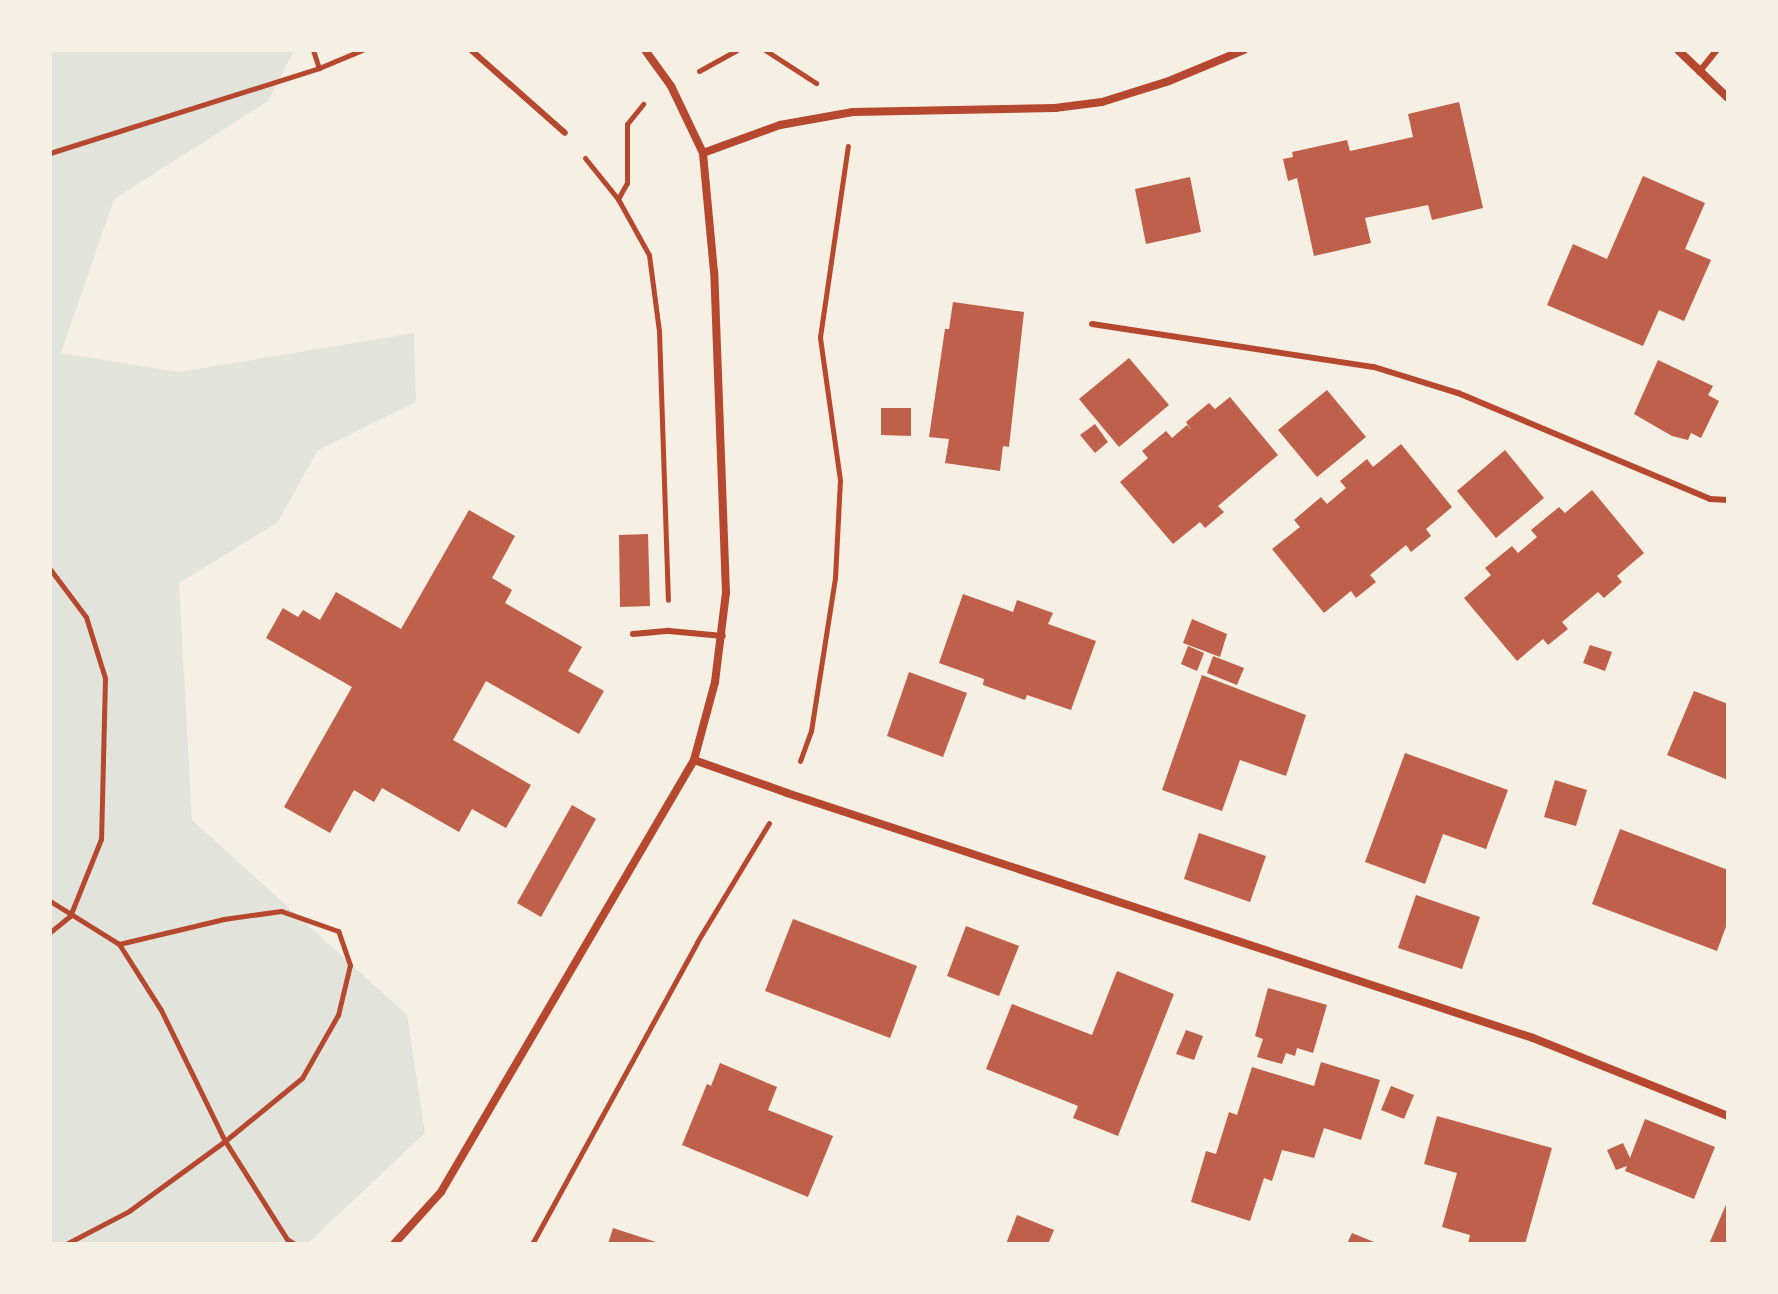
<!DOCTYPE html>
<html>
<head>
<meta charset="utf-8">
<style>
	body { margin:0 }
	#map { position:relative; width:1778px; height:1294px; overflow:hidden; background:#f6efe4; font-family:Merriweather,serif }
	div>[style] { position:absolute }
	.green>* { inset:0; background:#e2e4dc }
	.building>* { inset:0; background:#bf614a }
	.path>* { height:5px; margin:-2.5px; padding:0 2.5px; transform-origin:2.5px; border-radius:2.5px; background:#b5482f }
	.service>* { height:6px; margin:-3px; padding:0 3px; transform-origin:3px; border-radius:3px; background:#b5482f }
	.minor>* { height:8px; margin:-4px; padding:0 4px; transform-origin:4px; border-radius:4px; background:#b5482f }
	span { translate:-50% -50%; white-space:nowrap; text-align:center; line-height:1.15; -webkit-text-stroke:8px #f6efe4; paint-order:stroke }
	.frame { position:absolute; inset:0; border:52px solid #f6efe4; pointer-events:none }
</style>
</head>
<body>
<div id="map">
	<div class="green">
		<div style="clip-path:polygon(50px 50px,294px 50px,268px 101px,114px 199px,61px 353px,179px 372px,414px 333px,416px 402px,318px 450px,277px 523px,179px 583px,192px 820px,407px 1015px,425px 1133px,307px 1244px,50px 1244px)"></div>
	</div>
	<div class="building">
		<div style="clip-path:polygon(1459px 102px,1483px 208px,1432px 220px,1428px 205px,1365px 218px,1371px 243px,1314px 256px,1297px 178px,1288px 181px,1283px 159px,1293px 157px,1292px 152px,1347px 140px,1350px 151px,1413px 137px,1408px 114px)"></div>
		<div style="clip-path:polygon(1643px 176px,1705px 203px,1685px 249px,1711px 260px,1684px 321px,1659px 310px,1643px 346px,1547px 305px,1573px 244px,1607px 259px)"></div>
		<div style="clip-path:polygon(1190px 177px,1201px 232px,1146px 244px,1135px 189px)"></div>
		<div style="clip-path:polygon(953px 302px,1024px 312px,1009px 447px,1003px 446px,1000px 471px,945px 463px,949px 439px,929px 437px,945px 329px,949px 329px)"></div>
		<div style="clip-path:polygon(1129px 358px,1169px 405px,1119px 447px,1079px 399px)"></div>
		<div style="clip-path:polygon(1658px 360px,1713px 386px,1708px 395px,1719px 401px,1701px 438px,1691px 433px,1688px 440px,1672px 436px,1634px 414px)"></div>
		<div style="clip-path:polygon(1327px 390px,1366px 437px,1317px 477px,1278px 430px)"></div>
		<div style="clip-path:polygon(1230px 397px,1278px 455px,1218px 506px,1224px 512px,1205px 528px,1200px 522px,1173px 544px,1120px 482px,1148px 458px,1142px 451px,1166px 431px,1172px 438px,1187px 425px,1191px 430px,1186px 422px,1209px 403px,1215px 409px)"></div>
		<div style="clip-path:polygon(881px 408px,911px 408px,911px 436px,881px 435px)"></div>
		<div style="clip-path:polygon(1095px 424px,1108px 442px,1095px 453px,1080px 435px)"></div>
		<div style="clip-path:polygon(1401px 444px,1452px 507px,1426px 529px,1431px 536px,1411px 552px,1406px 545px,1370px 575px,1376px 582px,1356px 598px,1351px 591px,1324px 613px,1272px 549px,1300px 527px,1294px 520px,1321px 497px,1327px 504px,1346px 488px,1340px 481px,1367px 459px,1373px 467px)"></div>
		<div style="clip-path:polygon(1505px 450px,1544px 498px,1496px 538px,1457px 491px)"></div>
		<div style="clip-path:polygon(1592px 490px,1644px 553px,1617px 576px,1622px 582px,1604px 598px,1598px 592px,1562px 622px,1568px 629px,1548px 645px,1543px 639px,1517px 661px,1464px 598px,1491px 575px,1485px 568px,1512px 546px,1518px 553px,1537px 537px,1531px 530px,1559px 507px,1565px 513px)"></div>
		<div style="clip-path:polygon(469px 510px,515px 536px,492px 578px,512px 590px,505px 603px,582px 647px,568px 671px,604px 691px,579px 734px,486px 681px,453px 740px,531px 785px,506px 828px,472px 809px,459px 832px,382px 788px,374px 802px,354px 790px,330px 833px,284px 807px,352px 687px,266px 638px,283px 608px,298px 617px,303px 610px,320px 620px,336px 592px,401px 629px)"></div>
		<div style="clip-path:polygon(648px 534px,650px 606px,620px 607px,619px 535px)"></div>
		<div style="clip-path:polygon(963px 594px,1013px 612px,1017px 600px,1053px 613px,1048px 624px,1096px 641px,1071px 710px,1027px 695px,1025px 700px,983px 685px,984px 679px,939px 663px)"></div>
		<div style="clip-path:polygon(1192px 619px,1227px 634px,1220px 657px,1183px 643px)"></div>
		<div style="clip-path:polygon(1590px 645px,1612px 652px,1605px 671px,1583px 663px)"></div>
		<div style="clip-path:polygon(1188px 646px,1204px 653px,1197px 671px,1181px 664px)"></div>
		<div style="clip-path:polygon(1213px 656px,1244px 668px,1237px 685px,1207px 673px)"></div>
		<div style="clip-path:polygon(909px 672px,967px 693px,943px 757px,887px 736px)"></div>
		<div style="clip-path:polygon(1202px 675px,1306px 715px,1286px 776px,1240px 760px,1222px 811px,1162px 790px)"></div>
		<div style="clip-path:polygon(1694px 691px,1728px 704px,1728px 780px,1667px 755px)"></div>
		<div style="clip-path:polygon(1405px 753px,1508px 790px,1486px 849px,1443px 834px,1425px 884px,1365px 862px)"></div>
		<div style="clip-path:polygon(1555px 780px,1587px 790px,1576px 826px,1544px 817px)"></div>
		<div style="clip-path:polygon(572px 805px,596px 819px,541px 917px,517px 903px)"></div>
		<div style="clip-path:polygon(1620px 829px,1728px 870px,1728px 921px,1717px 951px,1592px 904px)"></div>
		<div style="clip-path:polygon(1199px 833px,1266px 856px,1250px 902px,1184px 879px)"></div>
		<div style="clip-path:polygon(1416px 895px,1480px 917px,1462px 969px,1398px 948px)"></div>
		<div style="clip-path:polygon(793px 919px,917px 966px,890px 1038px,765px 991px)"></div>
		<div style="clip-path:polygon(966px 926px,1019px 946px,999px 996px,947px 976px)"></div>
		<div style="clip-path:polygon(1117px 971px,1174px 994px,1118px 1136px,1073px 1118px,1078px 1106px,986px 1069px,1012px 1004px,1092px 1035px)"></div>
		<div style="clip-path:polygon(1268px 988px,1327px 1005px,1313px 1053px,1297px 1048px,1295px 1056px,1286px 1053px,1282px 1064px,1257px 1057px,1263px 1039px,1255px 1036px)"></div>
		<div style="clip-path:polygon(1186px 1030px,1203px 1036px,1194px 1060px,1176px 1054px)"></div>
		<div style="clip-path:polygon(1321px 1062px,1380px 1080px,1361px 1140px,1324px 1128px,1314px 1158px,1282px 1150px,1272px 1181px,1264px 1178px,1250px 1221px,1191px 1202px,1206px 1151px,1216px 1154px,1229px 1112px,1237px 1115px,1252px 1067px,1314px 1086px)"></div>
		<div style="clip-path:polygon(720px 1063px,777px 1087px,768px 1110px,833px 1136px,808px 1197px,682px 1145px,707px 1084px,711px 1086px)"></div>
		<div style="clip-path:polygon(1391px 1086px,1414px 1095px,1404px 1119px,1381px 1110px)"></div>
		<div style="clip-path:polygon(1437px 1116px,1552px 1148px,1525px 1244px,1468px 1244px,1470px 1235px,1442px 1227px,1457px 1173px,1424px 1164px)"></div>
		<div style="clip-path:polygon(1645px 1119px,1715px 1147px,1694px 1199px,1625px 1171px,1627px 1166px,1616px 1170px,1607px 1150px,1623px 1143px,1630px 1158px)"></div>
		<div style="clip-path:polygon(1728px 1200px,1728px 1244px,1709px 1244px)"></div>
		<div style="clip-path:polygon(1017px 1215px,1054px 1230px,1048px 1244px,1006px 1244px)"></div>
		<div style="clip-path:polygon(613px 1228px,659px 1243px,659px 1244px,608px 1244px)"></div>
		<div style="clip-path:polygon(1352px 1233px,1379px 1244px,1347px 1244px)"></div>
	</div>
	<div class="path">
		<div style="left:313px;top:50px;width:19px;rotate:72deg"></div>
		<div style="left:765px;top:50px;width:61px;rotate:32.9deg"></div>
		<div style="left:699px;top:71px;width:43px;rotate:-28.9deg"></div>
		<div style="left:50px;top:153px;width:282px;rotate:-17.5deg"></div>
		<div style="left:319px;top:68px;width:47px;rotate:-22.7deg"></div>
		<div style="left:585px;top:158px;width:53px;rotate:51.2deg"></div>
		<div style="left:618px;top:199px;width:64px;rotate:61deg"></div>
		<div style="left:649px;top:255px;width:77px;rotate:82.5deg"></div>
		<div style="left:659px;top:331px;width:269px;rotate:88.1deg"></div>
		<div style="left:618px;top:199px;width:18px;rotate:-61deg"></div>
		<div style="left:627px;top:183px;width:59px;rotate:-90deg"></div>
		<div style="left:627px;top:124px;width:26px;rotate:-51deg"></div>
		<div style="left:50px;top:569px;width:60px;rotate:53.1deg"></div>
		<div style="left:86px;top:617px;width:64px;rotate:72.7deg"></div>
		<div style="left:105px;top:678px;width:161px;rotate:91.4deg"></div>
		<div style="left:101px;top:839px;width:83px;rotate:111.9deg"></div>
		<div style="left:70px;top:916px;width:26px;rotate:141deg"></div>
		<div style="left:800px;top:761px;width:32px;rotate:-70deg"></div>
		<div style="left:811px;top:731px;width:155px;rotate:-81.1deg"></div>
		<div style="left:835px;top:578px;width:98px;rotate:-87.1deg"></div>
		<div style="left:840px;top:480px;width:144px;rotate:-98deg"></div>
		<div style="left:820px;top:337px;width:193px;rotate:-81.7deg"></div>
		<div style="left:50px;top:901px;width:81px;rotate:31.9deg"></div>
		<div style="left:119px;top:944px;width:78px;rotate:57.5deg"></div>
		<div style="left:161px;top:1010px;width:146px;rotate:64deg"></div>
		<div style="left:225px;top:1141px;width:116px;rotate:57.7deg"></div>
		<div style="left:287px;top:1239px;width:9px;rotate:32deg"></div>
		<div style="left:66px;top:1244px;width:71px;rotate:-27.6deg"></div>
		<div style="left:129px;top:1211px;width:119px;rotate:-36.1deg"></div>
		<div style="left:225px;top:1141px;width:99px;rotate:-39.3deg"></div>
		<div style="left:302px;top:1078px;width:73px;rotate:-60.3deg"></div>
		<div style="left:338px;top:1015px;width:51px;rotate:-76.5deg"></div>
		<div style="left:350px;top:965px;width:36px;rotate:-109deg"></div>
		<div style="left:338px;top:931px;width:60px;rotate:-160.7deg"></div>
		<div style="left:281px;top:911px;width:58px;rotate:172deg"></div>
		<div style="left:224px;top:919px;width:108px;rotate:166.6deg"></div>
		<div style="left:532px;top:1244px;width:344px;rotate:-61.3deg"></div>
		<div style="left:697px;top:942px;width:139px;rotate:-58.8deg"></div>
	</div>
	<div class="service">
		<div style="left:471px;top:50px;width:125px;rotate:41.4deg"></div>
		<div style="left:1699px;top:72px;width:28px;rotate:-51deg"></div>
		<div style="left:1092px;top:324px;width:285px;rotate:8.7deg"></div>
		<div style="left:1374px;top:367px;width:88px;rotate:17.2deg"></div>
		<div style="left:1458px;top:393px;width:273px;rotate:22.8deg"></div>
		<div style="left:1710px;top:499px;width:18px;rotate:3deg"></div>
		<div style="left:633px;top:634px;width:36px;rotate:-5deg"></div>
		<div style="left:669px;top:631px;width:54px;rotate:5.3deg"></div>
	</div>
	<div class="minor">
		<div style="left:1678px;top:50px;width:69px;rotate:43.8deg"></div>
		<div style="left:703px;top:153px;width:82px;rotate:-20deg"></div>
		<div style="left:780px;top:125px;width:74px;rotate:-10.1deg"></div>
		<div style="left:853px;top:112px;width:202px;rotate:-1.1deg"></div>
		<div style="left:1055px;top:108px;width:47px;rotate:-7.3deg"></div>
		<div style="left:1102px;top:102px;width:70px;rotate:-17.4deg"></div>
		<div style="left:1169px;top:81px;width:81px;rotate:-22.5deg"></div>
		<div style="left:694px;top:760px;width:99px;rotate:19.5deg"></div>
		<div style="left:787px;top:793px;width:785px;rotate:18.18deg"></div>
		<div style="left:1533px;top:1038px;width:210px;rotate:21.8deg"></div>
		<div style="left:394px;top:1244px;width:70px;rotate:-47.9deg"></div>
		<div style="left:441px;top:1192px;width:501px;rotate:-59.64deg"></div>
		<div style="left:694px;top:760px;width:81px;rotate:-74.9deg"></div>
		<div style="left:715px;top:682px;width:90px;rotate:-83deg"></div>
		<div style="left:726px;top:593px;width:321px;rotate:-92.1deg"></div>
		<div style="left:714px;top:272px;width:120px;rotate:-95.3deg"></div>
		<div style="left:703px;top:153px;width:74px;rotate:-115.5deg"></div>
		<div style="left:671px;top:86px;width:44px;rotate:-125.8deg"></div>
	</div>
	<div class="frame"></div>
</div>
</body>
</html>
